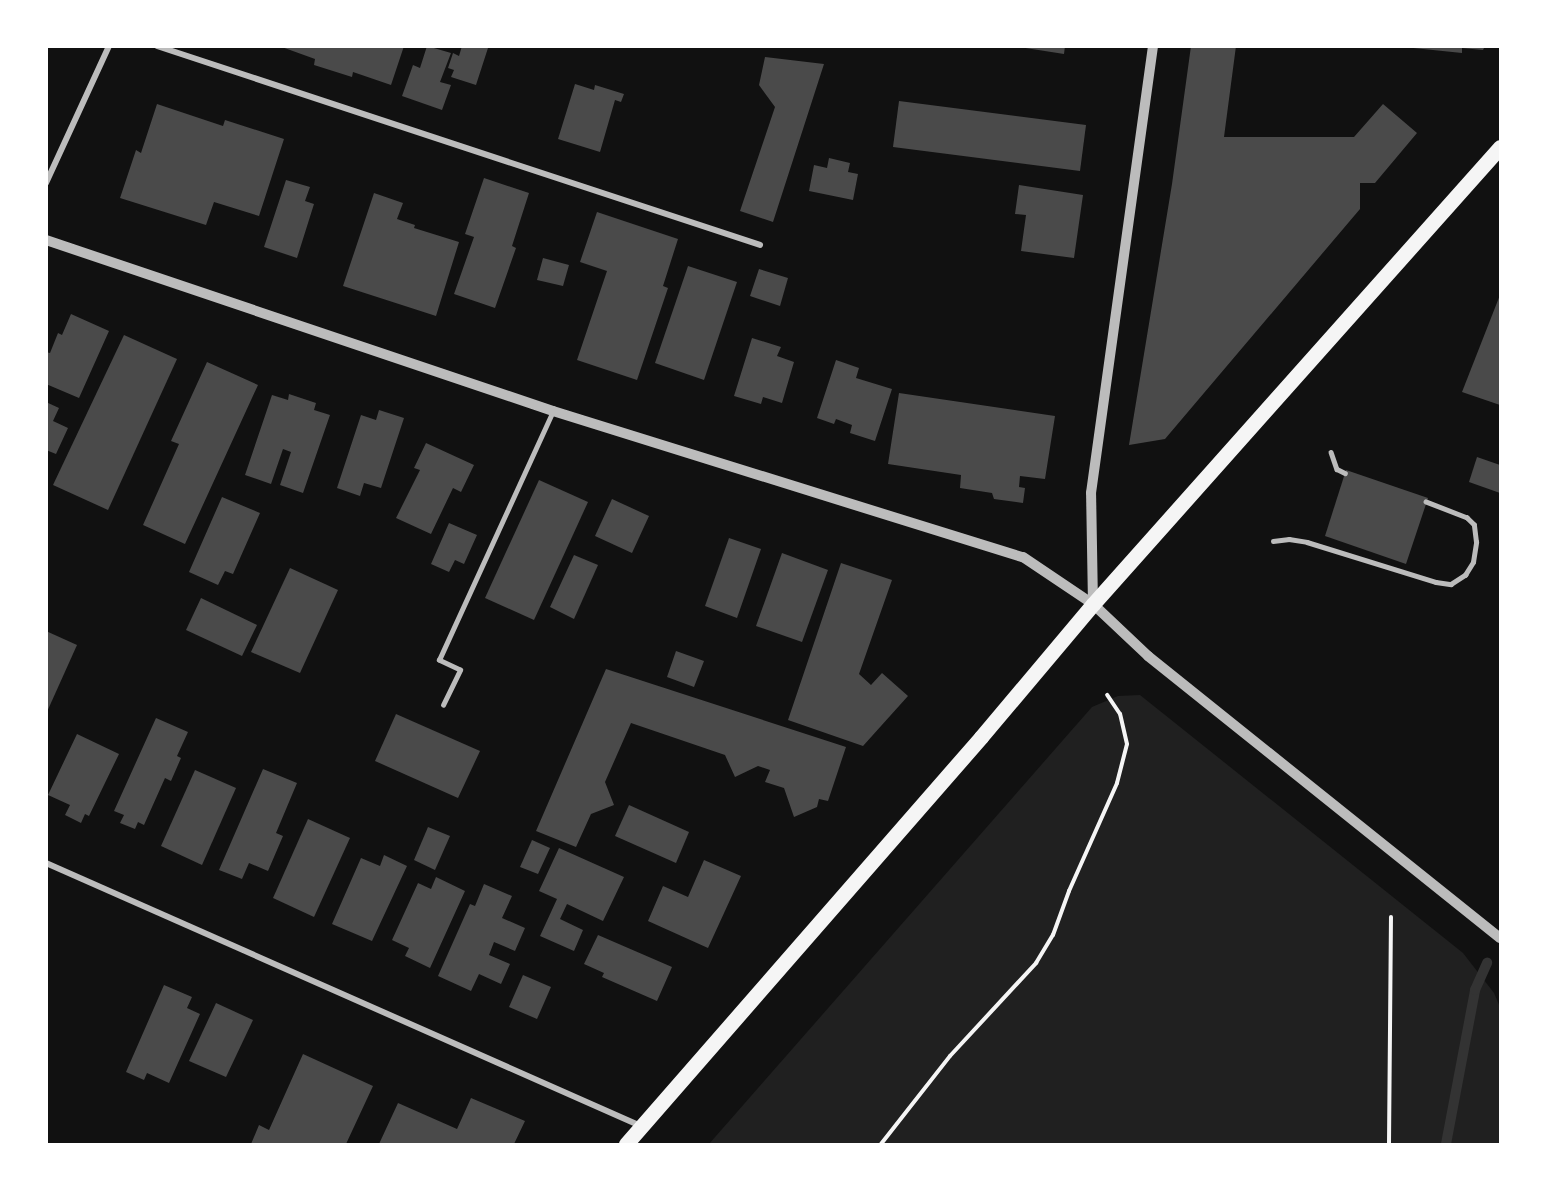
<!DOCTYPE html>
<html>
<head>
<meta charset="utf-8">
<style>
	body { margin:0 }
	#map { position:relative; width:1547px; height:1191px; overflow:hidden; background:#111; font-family:Montserrat,sans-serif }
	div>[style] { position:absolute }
	.green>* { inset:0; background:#202020 }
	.stream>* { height:10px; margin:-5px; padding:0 5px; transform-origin:5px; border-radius:5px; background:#333 }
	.building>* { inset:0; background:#4a4a4a }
	.path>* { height:4px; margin:-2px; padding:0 2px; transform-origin:2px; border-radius:2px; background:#f5f5f5 }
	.service>* { height:4.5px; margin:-2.25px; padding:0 2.25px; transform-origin:2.25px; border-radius:2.25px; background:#bcbcbc }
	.minor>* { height:6px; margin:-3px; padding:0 3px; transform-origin:3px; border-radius:3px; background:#bcbcbc }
	.tertiary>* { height:10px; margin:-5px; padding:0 5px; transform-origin:5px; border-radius:5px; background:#bcbcbc }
	.primary>* { height:15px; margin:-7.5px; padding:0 7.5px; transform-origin:7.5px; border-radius:7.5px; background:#f5f5f5 }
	span { translate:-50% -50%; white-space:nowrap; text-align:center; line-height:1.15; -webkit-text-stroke:6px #fff; paint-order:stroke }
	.frame { position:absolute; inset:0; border:48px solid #fff; pointer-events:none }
</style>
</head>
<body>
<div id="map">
	<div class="green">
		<div style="clip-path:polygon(1140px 695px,1463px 953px,1494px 993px,1500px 1007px,1500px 1144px,709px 1144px,1092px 707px,1118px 696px)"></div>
	</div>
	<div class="stream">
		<div style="left:1446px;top:1144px;width:157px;rotate:-79.3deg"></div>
		<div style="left:1475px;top:990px;width:30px;rotate:-66deg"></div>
	</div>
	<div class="building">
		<div style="clip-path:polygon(279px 46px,404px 46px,391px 85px,353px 72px,352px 77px,314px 65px,315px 59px)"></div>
		<div style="clip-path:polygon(427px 46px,451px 53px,440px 82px,451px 85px,442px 110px,402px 96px,413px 65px,420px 68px)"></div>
		<div style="clip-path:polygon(462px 46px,488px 48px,476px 85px,451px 77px,454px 70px,448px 68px,453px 53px,459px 56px)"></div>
		<div style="clip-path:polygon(1012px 46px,1065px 46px,1064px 54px)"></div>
		<div style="clip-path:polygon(1191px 46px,1236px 46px,1224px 137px,1354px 137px,1383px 104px,1417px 133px,1375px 183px,1360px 183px,1360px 209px,1165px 439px,1129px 445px,1172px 184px)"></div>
		<div style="clip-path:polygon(1394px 46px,1485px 46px,1483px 50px,1462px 48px,1462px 53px)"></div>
		<div style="clip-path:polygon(765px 57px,824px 64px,773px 222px,740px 211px,775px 107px,759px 85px)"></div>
		<div style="clip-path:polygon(575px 84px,594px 90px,595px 85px,624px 94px,621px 102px,615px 100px,600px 152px,558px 139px)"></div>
		<div style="clip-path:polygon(899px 101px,1086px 125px,1080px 171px,893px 147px)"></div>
		<div style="clip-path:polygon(157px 104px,223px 126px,225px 120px,284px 139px,259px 216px,214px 202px,206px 225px,120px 198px,136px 150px,141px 153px)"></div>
		<div style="clip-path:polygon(829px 158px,850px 163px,848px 172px,858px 174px,853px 200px,809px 191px,814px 165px,827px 168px)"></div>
		<div style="clip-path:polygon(484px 178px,529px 193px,512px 246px,516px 248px,495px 308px,454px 294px,474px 237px,465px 234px)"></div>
		<div style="clip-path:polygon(286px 180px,310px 187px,305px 201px,314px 204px,297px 258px,264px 247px)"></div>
		<div style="clip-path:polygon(1019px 185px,1083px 195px,1074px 258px,1021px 251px,1026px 215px,1015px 214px)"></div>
		<div style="clip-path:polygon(374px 193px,403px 203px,397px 219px,415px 225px,414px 228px,459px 242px,436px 316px,343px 286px)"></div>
		<div style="clip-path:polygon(597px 212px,678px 239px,663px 286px,668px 288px,637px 380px,577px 360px,607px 271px,580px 262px)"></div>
		<div style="clip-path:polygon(543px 258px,569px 265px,563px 286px,537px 280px)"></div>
		<div style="clip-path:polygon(688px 266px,737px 282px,704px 380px,655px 363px)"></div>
		<div style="clip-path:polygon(759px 269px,788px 278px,780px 306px,750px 296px)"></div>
		<div style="clip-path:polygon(1500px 295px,1500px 405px,1462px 392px)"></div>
		<div style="clip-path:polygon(71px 314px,109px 331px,79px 398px,46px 384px,46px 352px,50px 353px,58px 333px,62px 335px)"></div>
		<div style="clip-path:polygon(124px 335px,177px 359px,108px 510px,53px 485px)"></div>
		<div style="clip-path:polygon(752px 338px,781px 347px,777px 356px,794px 362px,782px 403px,763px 397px,761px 404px,734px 396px)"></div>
		<div style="clip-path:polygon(836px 360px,859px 368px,856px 378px,892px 389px,875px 441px,850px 433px,852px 425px,836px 419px,834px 424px,817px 418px)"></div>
		<div style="clip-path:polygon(207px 362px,258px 385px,185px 544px,143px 525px,179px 444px,171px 441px)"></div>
		<div style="clip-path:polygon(899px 393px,1055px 416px,1045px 479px,1020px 476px,1019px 487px,1025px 488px,1023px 503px,994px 499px,992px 493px,960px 488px,961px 475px,888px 464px)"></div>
		<div style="clip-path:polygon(289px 394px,316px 403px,314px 410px,330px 415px,303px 493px,280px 485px,291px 452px,283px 449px,271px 484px,245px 475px,272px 395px,288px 400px)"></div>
		<div style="clip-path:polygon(46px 402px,59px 408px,53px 421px,68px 428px,56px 454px,46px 450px)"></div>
		<div style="clip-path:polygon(379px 410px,404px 418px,381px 488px,364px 483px,360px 496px,337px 488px,361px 415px,376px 420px)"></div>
		<div style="clip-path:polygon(426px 443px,474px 465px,461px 492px,453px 488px,431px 534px,396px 518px,420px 470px,414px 468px)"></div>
		<div style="clip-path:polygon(1477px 457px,1500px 465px,1500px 493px,1469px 482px)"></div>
		<div style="clip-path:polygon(1346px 470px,1428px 498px,1406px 564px,1325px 536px)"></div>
		<div style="clip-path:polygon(539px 480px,588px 502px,534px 620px,485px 598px)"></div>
		<div style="clip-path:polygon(222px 497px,260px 513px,233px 574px,225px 571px,218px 585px,189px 572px)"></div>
		<div style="clip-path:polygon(612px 499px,649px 516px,632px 553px,595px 536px)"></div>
		<div style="clip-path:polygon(449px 523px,477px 535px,464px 564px,455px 560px,449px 572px,431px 564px)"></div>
		<div style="clip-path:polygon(729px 538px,761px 549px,737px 618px,705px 606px)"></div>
		<div style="clip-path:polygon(782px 553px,828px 570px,802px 642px,756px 626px)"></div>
		<div style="clip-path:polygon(574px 555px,598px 565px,574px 619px,550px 607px)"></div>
		<div style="clip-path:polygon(841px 563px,892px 580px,859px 674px,871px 685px,882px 673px,908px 696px,863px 746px,788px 720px)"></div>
		<div style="clip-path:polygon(290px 568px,338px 590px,300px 673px,251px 652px)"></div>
		<div style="clip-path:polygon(201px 598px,257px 625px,242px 656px,186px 630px)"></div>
		<div style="clip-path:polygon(46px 631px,77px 645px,46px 714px)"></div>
		<div style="clip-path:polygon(676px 651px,704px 661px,694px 687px,667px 677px)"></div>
		<div style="clip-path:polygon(606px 669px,846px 747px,828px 801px,819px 799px,817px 807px,794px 817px,784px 788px,765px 782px,770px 770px,758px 766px,735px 777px,725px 755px,631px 723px,605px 782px,614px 805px,591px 814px,576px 847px,536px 831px)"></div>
		<div style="clip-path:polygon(396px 714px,480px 751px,458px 798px,375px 761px)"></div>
		<div style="clip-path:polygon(156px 718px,188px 732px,177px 756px,181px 758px,171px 781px,165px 778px,144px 825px,138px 822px,135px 829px,120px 823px,124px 815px,114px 811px)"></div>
		<div style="clip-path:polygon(77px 734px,119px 754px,89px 816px,85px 814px,81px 823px,65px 815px,70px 805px,48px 795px)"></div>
		<div style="clip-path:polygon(263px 769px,297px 783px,276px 833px,283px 836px,268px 871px,249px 863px,242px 879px,219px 870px)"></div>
		<div style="clip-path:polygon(195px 770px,236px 788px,202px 865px,161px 846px)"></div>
		<div style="clip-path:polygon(629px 805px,689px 832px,676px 863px,615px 836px)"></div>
		<div style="clip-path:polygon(308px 819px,350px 838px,314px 917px,273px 898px)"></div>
		<div style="clip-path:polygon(428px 827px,450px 836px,435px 870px,414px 860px)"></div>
		<div style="clip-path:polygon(532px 840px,550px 848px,538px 874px,520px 867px)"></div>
		<div style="clip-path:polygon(559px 848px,624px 877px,603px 921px,567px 904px,560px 919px,583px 930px,574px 951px,540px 936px,557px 899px,539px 891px)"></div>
		<div style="clip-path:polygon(384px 855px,407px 866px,372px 941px,332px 924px,361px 858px,380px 866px)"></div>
		<div style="clip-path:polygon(704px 860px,741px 876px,708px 948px,648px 921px,663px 886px,688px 897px)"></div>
		<div style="clip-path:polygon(436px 877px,465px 891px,430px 968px,405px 956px,409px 948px,392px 940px,418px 883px,431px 889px)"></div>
		<div style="clip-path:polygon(484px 884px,512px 896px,502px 918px,525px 928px,515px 951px,494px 942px,489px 955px,510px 964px,501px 984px,479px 974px,471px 991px,438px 976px,470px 904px,475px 906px)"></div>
		<div style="clip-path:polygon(598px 935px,672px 967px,657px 1001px,602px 977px,604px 973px,584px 964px)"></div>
		<div style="clip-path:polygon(523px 975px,551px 987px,537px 1019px,509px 1007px)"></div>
		<div style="clip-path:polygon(164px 985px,192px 997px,187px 1008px,200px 1014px,169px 1083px,147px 1073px,144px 1080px,126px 1072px)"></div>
		<div style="clip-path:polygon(216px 1003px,253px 1020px,226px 1077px,189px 1061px)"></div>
		<div style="clip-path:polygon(303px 1054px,373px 1086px,346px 1144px,251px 1144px,259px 1125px,269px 1130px)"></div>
		<div style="clip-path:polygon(471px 1098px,525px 1121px,514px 1144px,379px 1144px,398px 1103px,457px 1129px)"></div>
	</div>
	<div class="path">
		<div style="left:881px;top:1144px;width:112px;rotate:-51.9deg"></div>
		<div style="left:950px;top:1056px;width:127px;rotate:-47.2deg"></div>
		<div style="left:1036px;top:963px;width:33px;rotate:-59deg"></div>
		<div style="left:1053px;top:935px;width:47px;rotate:-70deg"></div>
		<div style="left:1069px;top:891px;width:118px;rotate:-66deg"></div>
		<div style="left:1117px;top:783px;width:40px;rotate:-75.6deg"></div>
		<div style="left:1127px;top:744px;width:31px;rotate:-103deg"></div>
		<div style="left:1120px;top:714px;width:23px;rotate:-124deg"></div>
		<div style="left:1389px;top:1144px;width:227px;rotate:-89.5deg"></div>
	</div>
	<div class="service">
		<div style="left:1331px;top:452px;width:18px;rotate:71deg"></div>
		<div style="left:1337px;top:469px;width:9px;rotate:27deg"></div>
		<div style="left:1273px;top:541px;width:16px;rotate:-7deg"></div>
		<div style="left:1289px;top:539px;width:18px;rotate:9deg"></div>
		<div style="left:1307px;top:542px;width:135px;rotate:17.2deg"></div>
		<div style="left:1436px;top:582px;width:15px;rotate:8deg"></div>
		<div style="left:1451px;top:584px;width:17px;rotate:-33deg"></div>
		<div style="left:1465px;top:575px;width:15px;rotate:-58deg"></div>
		<div style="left:1473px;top:562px;width:20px;rotate:-81deg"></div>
		<div style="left:1476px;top:542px;width:17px;rotate:-97deg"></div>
		<div style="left:1474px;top:525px;width:10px;rotate:-135deg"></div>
		<div style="left:1467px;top:518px;width:44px;rotate:-158.7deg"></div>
		<div style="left:443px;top:705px;width:39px;rotate:-64deg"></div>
		<div style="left:460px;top:670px;width:23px;rotate:-155deg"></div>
		<div style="left:439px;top:660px;width:274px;rotate:-65.4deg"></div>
	</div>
	<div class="minor">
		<div style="left:157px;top:46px;width:635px;rotate:18.26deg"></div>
		<div style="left:46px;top:183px;width:151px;rotate:-65.3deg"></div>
		<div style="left:46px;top:863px;width:651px;rotate:23.85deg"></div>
	</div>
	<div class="tertiary">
		<div style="left:46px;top:240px;width:535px;rotate:18.64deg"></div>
		<div style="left:553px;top:411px;width:492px;rotate:17.3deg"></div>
		<div style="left:1023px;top:557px;width:84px;rotate:33.9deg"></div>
		<div style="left:1093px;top:604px;width:76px;rotate:43.4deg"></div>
		<div style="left:1148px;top:656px;width:451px;rotate:38.7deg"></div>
		<div style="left:1093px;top:604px;width:111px;rotate:-91deg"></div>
		<div style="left:1091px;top:493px;width:451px;rotate:-82.1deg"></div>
	</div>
	<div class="primary">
		<div style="left:626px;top:1144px;width:540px;rotate:-48.9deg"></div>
		<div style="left:981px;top:737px;width:174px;rotate:-49.9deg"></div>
		<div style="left:1093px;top:604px;width:612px;rotate:-48.31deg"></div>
	</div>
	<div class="frame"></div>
</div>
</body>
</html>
